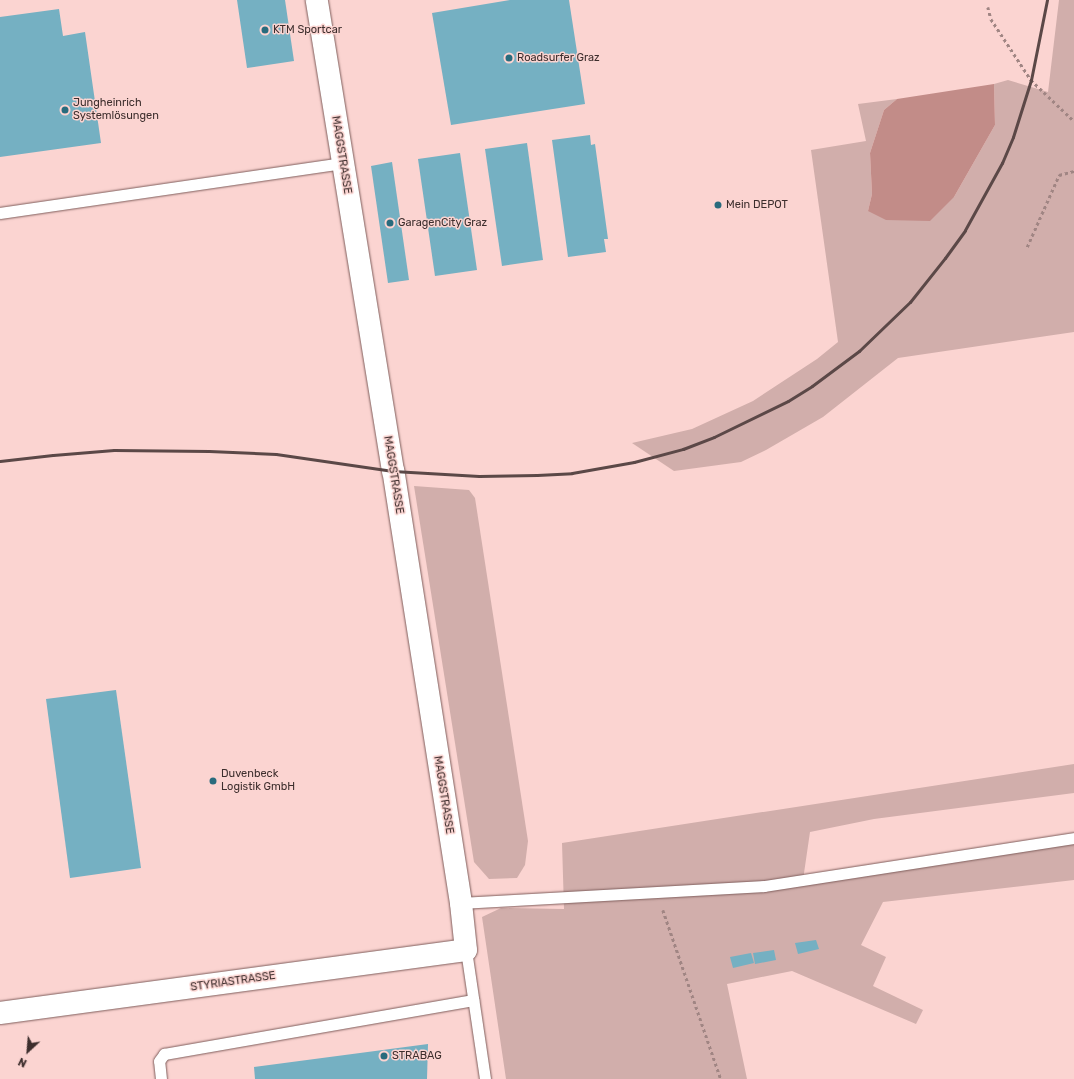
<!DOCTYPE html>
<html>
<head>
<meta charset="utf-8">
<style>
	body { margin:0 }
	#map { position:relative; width:1074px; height:1079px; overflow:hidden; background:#fbd4d1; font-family:Rubik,sans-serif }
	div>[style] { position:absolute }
	.green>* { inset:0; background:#d1aeab }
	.water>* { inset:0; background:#c28c88 }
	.building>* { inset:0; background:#75b0c2 }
	.path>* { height:2.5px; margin-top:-1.25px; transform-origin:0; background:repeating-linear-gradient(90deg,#a08583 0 3px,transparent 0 6px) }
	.roads { filter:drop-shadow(0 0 1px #7f5e5c) drop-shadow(0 0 1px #7f5e5c) }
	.service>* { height:11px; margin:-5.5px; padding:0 5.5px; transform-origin:5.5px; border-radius:5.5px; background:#fff }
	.tertiary>* { height:22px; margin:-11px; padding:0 11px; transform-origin:11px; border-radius:11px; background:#fff }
	.rail>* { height:3px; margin:-1.5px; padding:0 1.5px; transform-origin:1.5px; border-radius:1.5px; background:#5b4847 }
	.dots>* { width:11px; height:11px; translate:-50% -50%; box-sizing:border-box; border:2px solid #fbd4d1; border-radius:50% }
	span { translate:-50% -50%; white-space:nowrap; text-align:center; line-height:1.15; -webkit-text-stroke:3px #fbd4d1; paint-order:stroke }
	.poi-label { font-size:11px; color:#3d2e2d }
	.left { translate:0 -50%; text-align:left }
	.street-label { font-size:11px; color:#3d2e2d }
	.north { position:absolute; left:8px; top:1031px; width:40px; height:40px; -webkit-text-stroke:3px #fbd4d1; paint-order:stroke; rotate:206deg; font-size:11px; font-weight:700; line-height:16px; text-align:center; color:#3d2e2d }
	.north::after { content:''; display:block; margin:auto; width:14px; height:18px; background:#3d2e2d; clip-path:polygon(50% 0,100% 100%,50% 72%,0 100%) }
</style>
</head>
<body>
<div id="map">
	<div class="green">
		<div style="clip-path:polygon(1059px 0,1074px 0,1074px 332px,898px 358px,823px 417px,766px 450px,741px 462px,674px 471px,632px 443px,692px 429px,753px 401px,817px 359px,838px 342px,811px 150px,866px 141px,858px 104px,897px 99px,884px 110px,870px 153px,872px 194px,868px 211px,954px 197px,995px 125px,994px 84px,1008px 80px,1048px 92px)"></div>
		<div style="clip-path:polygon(414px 486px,469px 490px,475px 498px,528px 841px,525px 865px,517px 878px,489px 879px,474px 862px)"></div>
		<div style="clip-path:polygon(1074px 764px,1074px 793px,874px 819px,810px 832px,803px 880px,1074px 838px,1074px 880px,883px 902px,861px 945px,886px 957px,873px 986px,923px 1010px,916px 1024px,792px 971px,727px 984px,747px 1079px,506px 1079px,482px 917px,501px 908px,564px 909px,562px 843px)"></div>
	</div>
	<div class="water">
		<div style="clip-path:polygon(994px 84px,995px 125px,954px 197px,930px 221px,886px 220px,868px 211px,872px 194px,870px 153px,884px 110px,897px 99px)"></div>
	</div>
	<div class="building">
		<div style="clip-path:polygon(237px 0,285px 0,294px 61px,247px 68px)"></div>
		<div style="clip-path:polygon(510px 0,569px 0,585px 104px,451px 125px,432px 13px)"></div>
		<div style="clip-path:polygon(59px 9px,63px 36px,85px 32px,101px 143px,0 157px,0 17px)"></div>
		<div style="clip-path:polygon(590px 135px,591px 145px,595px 144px,608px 239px,604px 239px,606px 252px,568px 257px,552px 140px)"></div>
		<div style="clip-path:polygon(527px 143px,543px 260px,502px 266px,485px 149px)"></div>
		<div style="clip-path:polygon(460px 153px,477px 270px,435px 276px,418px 159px)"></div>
		<div style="clip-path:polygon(392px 162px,409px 280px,388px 283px,371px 166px)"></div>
		<div style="clip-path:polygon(116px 690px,141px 868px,70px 878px,46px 699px)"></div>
		<div style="clip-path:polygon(816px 940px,819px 949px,798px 954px,795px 943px)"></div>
		<div style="clip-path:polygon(774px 950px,776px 960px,755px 964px,753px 953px)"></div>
		<div style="clip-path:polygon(751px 953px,754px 963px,733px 968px,730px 957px)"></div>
		<div style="clip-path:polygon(428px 1044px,427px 1079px,255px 1079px,254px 1067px)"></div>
	</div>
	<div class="path">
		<div style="left:988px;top:7px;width:12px;rotate:76deg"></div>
		<div style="left:991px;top:19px;width:73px;rotate:56.7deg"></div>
		<div style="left:1031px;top:80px;width:59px;rotate:43.6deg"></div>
		<div style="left:1027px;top:247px;width:79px;rotate:-66deg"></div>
		<div style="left:1059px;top:175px;width:16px;rotate:-15deg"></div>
		<div style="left:663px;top:910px;width:179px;rotate:71.1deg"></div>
	</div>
	<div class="roads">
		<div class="service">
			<div style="left:0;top:213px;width:346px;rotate:-8.3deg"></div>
			<div style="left:461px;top:903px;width:303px;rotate:-3.2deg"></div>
			<div style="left:764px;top:886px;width:314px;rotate:-8.8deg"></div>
			<div style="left:466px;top:950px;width:130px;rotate:81.6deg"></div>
			<div style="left:161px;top:1079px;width:18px;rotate:-96deg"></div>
			<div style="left:159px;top:1061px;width:9px;rotate:-54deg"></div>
			<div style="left:164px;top:1054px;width:314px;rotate:-9.9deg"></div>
		</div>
		<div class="tertiary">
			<div style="left:0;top:1013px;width:470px;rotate:-7.7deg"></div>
			<div style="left:466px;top:950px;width:47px;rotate:-96.1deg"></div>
			<div style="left:461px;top:903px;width:437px;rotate:-98.9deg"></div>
			<div style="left:393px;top:471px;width:477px;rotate:-99.2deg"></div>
		</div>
	</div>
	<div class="rail">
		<div style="left:0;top:461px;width:53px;rotate:-6.5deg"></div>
		<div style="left:53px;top:455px;width:61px;rotate:-4.7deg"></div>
		<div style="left:114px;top:450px;width:95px;rotate:0.6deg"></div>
		<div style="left:209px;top:451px;width:67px;rotate:2.6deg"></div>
		<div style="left:276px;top:454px;width:118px;rotate:8.3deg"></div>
		<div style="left:393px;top:471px;width:86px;rotate:3.3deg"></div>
		<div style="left:479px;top:476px;width:58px;rotate:-1deg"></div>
		<div style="left:537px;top:475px;width:35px;rotate:-3deg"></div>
		<div style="left:572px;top:473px;width:63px;rotate:-10.1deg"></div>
		<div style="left:634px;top:462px;width:51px;rotate:-14.9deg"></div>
		<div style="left:683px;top:449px;width:33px;rotate:-21deg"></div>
		<div style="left:714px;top:437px;width:82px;rotate:-25.9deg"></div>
		<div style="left:788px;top:401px;width:28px;rotate:-32deg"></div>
		<div style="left:812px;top:386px;width:59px;rotate:-36.7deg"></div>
		<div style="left:859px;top:351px;width:71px;rotate:-43.9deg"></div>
		<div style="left:910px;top:302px;width:56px;rotate:-51.5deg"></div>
		<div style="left:945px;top:258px;width:34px;rotate:-54deg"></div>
		<div style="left:965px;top:230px;width:77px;rotate:-61.1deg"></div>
		<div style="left:1002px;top:163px;width:28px;rotate:-67deg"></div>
		<div style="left:1013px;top:137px;width:60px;rotate:-72.5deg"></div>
		<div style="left:1031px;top:80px;width:82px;rotate:-78.7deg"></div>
	</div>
	<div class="dots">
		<div style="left:265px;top:30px;background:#296b7d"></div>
		<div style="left:509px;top:58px;background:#296b7d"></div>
		<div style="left:65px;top:110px;background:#296b7d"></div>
		<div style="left:718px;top:205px;background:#296b7d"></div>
		<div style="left:390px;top:223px;background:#296b7d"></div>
		<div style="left:213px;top:781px;background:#296b7d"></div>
		<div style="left:384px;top:1056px;background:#296b7d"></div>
	</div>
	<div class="poi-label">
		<span class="left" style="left:273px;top:30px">KTM Sportcar</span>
		<span class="left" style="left:517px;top:58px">Roadsurfer Graz</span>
		<span class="left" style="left:73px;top:110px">Jungheinrich<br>Systemlösungen</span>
		<span class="left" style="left:726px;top:205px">Mein DEPOT</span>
		<span class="left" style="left:398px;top:223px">GaragenCity Graz</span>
		<span class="left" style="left:221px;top:781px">Duvenbeck<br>Logistik GmbH</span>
		<span class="left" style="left:392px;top:1056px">STRABAG</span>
	</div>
	<div class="street-label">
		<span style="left:341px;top:155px;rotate:81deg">MAGGSTRASSE</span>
		<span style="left:393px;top:475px;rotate:81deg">MAGGSTRASSE</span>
		<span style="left:443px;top:795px;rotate:81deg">MAGGSTRASSE</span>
		<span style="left:233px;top:982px;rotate:-8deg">STYRIASTRASSE</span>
	</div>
	<div class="north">N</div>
</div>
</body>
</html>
